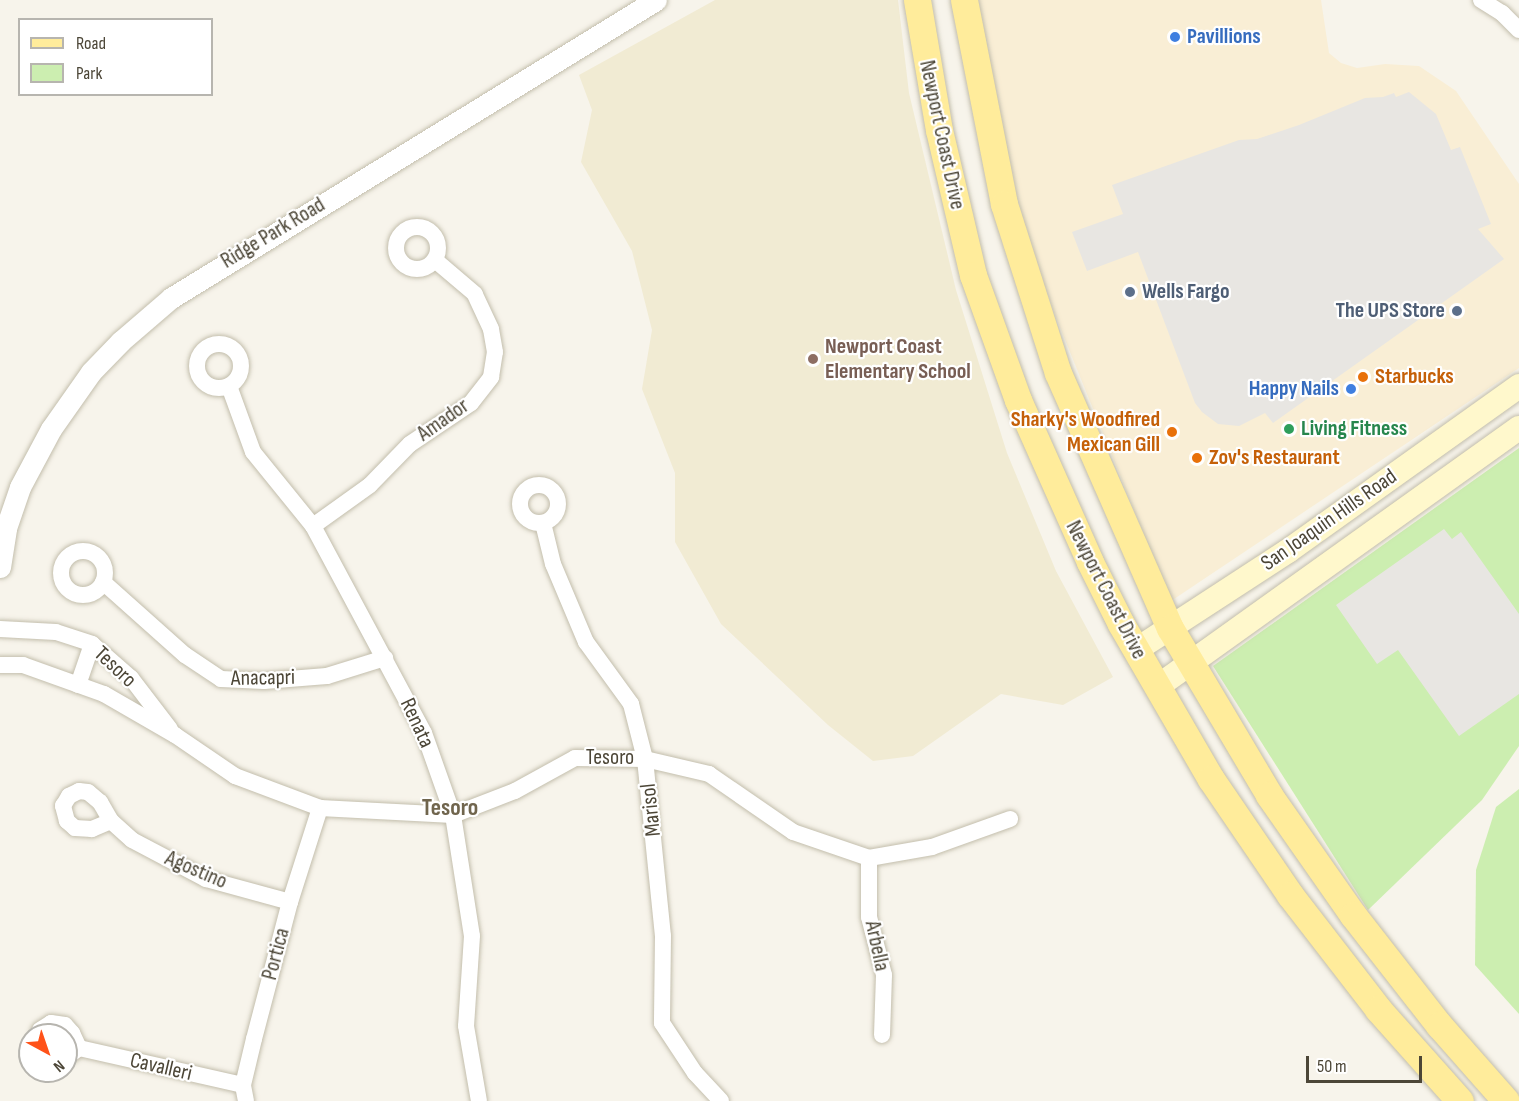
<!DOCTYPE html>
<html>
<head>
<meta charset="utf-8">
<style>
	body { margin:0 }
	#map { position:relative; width:1519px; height:1101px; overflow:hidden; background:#f7f4eb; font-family:"Sofia Sans Condensed",sans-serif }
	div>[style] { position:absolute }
	.commercial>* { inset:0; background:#f9eed5 }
	.education>* { inset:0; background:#f1ebd3 }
	.green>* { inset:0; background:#cceeb0 }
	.parking>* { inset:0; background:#e8e6e2 }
	.roads { filter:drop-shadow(0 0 2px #c3beac) drop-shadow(0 0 2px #c3beac) }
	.minor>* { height:16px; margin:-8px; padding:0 8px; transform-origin:8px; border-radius:8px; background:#fff }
	.minor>.ring { margin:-8px; padding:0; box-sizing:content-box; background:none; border:16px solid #fff; border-radius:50% }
	.tertiary>* { height:21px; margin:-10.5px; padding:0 10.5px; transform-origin:10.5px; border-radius:10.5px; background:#fff }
	.secondary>* { height:24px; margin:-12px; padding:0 12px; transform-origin:12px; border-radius:12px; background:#fff8cc }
	.primary>* { height:27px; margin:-13.5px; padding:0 13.5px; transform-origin:13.5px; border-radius:13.5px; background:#ffec9b }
	.dots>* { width:16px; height:16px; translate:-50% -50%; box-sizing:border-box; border:3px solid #fff; border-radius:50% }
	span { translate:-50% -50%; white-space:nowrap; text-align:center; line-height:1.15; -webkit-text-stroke:4.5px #fff; paint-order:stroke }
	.shop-label { font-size:22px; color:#366cbe; font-weight:700 }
	.left { translate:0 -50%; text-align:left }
	.right { translate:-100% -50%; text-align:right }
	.street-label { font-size:22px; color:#4c4637 }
	.service-label { font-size:22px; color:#4e5e75; font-weight:700 }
	.education-label { font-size:22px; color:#785e54; font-weight:700 }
	.food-label { font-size:22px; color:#c56008; font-weight:700 }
	.leisure-label { font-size:22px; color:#27864d; font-weight:700 }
	.neighbourhood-label { font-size:24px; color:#70654d; font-weight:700 }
	.legend { position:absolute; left:18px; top:18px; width:195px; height:78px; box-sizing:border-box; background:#fff; border:2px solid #b7b5af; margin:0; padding:8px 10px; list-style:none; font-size:18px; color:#4c4637 }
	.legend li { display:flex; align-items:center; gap:12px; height:30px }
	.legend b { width:30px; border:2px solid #b7b5af }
	.north { position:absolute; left:18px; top:1023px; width:60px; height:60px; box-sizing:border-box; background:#fff; border:2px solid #b7b5af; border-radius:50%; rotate:140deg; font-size:16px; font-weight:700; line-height:24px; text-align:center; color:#4c4637 }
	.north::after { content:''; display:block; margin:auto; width:21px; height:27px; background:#ff5219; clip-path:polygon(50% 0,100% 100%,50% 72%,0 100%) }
	.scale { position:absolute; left:1306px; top:1056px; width:116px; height:27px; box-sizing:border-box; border:3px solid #4c4637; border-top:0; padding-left:8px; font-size:18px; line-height:21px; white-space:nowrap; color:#4c4637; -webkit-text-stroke:4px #fff; paint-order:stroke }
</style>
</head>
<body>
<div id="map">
	<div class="commercial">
		<div style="clip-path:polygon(976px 0,1321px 0,1329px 53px,1341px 63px,1357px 68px,1385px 64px,1419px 66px,1456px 91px,1519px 184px,1519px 368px,1171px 601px,1055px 315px,987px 123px)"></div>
	</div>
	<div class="education">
		<div style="clip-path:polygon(715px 0,898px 0,909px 93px,956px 290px,1007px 453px,1056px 571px,1113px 677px,1063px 705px,1001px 694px,913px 756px,873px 761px,828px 725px,721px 624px,675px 542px,675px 473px,642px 389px,652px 330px,632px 251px,581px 162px,592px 110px,579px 75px)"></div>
	</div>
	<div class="green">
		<div style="clip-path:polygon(1519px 448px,1519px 746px,1482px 800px,1368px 910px,1213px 666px)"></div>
		<div style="clip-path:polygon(1519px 789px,1519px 1014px,1475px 965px,1476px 870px,1496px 807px)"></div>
	</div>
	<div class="parking">
		<div style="clip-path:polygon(1409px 92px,1436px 114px,1451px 150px,1460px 147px,1491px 224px,1478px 229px,1504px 259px,1273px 423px,1265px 413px,1239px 426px,1218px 424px,1202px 412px,1195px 403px,1138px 252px,1087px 271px,1072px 232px,1123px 214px,1112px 185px,1239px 140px,1257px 139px,1299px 125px,1365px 98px,1383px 97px,1394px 93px,1396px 97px)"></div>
		<div style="clip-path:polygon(1444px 529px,1452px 539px,1461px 532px,1519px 614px,1519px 694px,1459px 736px,1398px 650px,1377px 664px,1336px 605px)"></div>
	</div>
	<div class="roads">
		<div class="minor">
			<div style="left:1481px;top:0;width:25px;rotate:32deg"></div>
			<div style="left:1502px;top:13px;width:24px;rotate:45deg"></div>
			<div class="ring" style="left:396px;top:227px;width:26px;height:26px"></div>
			<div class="ring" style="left:197px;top:344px;width:28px;height:28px"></div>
			<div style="left:229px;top:386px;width:70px;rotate:70deg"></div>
			<div style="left:253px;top:452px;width:95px;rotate:51deg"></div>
			<div style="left:313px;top:526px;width:235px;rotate:61.8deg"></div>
			<div style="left:424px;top:733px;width:87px;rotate:70.5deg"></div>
			<div style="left:453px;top:815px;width:122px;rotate:81.1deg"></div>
			<div style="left:472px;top:936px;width:90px;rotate:93.8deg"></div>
			<div style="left:466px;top:1026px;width:76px;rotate:80.2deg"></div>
			<div class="ring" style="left:520px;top:485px;width:22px;height:22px"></div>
			<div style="left:543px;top:523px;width:42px;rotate:76.3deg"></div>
			<div style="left:553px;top:564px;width:85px;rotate:67.1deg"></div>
			<div style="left:586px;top:642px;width:77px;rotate:54deg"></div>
			<div style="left:631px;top:704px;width:57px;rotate:75.7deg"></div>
			<div style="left:645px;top:759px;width:178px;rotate:84.2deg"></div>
			<div style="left:663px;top:936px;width:87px;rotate:90.7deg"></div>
			<div style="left:662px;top:1023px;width:60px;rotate:56.6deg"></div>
			<div style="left:695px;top:1073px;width:38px;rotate:47deg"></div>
			<div style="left:313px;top:526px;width:70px;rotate:-35.7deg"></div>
			<div style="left:370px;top:485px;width:57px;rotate:-45.7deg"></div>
			<div style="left:410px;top:444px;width:73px;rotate:-33.9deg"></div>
			<div style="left:471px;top:403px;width:33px;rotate:-52deg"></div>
			<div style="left:491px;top:377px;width:25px;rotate:-81deg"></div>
			<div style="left:495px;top:352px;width:23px;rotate:-100deg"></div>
			<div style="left:491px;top:329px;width:38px;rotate:-115deg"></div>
			<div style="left:475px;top:294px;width:52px;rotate:-139.6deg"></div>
			<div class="ring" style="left:61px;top:551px;width:28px;height:28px"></div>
			<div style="left:103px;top:582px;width:110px;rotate:41.7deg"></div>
			<div style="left:185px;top:655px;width:43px;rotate:33.7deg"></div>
			<div style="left:221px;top:679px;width:43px;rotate:2.7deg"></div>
			<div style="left:264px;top:681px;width:63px;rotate:-4.5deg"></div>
			<div style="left:327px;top:676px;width:61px;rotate:-17.2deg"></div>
			<div style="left:0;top:629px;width:56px;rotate:3.1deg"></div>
			<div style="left:56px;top:632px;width:38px;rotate:18deg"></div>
			<div style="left:92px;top:644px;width:52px;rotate:41.1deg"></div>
			<div style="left:131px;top:678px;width:64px;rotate:52.6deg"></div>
			<div style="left:0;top:665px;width:23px"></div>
			<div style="left:23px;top:665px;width:86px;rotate:19.7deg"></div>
			<div style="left:104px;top:694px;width:82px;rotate:30deg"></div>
			<div style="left:175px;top:735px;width:73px;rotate:34.3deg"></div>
			<div style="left:235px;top:776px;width:91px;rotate:20.6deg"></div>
			<div style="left:320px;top:808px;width:133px;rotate:3deg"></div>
			<div style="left:453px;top:815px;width:66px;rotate:-21.2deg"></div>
			<div style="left:515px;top:791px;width:68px;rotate:-28.8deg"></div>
			<div style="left:575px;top:758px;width:70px;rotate:0.8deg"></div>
			<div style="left:645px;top:759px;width:66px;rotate:13.2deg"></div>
			<div style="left:709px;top:774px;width:102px;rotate:34.6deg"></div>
			<div style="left:793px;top:832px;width:80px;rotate:18.9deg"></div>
			<div style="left:869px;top:858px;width:64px;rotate:-9.9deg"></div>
			<div style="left:932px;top:847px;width:83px;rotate:-19.7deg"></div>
			<div style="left:78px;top:685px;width:43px;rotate:-71.1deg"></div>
			<div style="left:111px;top:821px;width:21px;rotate:157deg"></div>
			<div style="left:92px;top:829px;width:17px;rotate:-177deg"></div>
			<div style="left:75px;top:828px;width:11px;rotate:-139deg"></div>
			<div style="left:67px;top:821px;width:16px;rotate:-105deg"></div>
			<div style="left:63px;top:806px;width:12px;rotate:-59deg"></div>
			<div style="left:69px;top:796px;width:11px;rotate:-27deg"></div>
			<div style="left:79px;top:791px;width:9px;rotate:6deg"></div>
			<div style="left:88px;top:792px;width:16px;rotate:40deg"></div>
			<div style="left:100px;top:802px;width:22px;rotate:60deg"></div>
			<div style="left:111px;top:821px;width:28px;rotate:42deg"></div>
			<div style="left:132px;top:840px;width:84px;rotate:27.8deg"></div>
			<div style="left:206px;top:879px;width:87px;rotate:15.3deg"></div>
			<div style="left:869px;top:858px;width:59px;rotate:90deg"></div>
			<div style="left:869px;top:917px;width:60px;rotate:75.5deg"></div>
			<div style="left:884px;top:975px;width:60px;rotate:91.9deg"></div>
			<div style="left:38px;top:1035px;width:5px;rotate:-68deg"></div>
			<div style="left:40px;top:1030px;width:13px;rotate:-32deg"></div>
			<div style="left:51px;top:1023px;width:14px;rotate:8deg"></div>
			<div style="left:65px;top:1025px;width:11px;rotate:49deg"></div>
			<div style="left:72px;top:1033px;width:17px;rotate:65deg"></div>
			<div style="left:79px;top:1048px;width:168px;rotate:12.7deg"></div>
			<div style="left:66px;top:1058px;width:16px;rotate:-38deg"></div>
			<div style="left:246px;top:1101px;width:16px;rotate:-101deg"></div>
			<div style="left:243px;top:1085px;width:47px;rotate:-76.6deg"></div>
			<div style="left:254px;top:1039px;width:142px;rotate:-75.3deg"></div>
			<div style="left:290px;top:902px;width:99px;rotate:-72.3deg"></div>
		</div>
		<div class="tertiary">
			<div style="left:0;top:567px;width:39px;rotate:-81deg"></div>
			<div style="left:6px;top:528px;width:43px;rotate:-71.1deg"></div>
			<div style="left:20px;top:487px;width:66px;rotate:-61.9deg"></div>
			<div style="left:51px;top:429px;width:70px;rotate:-54.9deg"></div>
			<div style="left:91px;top:372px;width:43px;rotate:-45.9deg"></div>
			<div style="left:121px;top:341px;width:66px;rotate:-40.7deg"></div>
			<div style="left:171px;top:298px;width:569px;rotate:-31.57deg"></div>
		</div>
		<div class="secondary">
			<div style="left:1136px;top:650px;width:181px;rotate:-33.1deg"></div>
			<div style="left:1288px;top:551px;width:284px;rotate:-35.5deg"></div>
			<div style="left:1157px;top:687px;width:445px;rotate:-35.6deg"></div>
		</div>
		<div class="primary">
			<div style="left:917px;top:0;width:132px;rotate:80.4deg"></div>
			<div style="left:939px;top:130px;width:149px;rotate:76.8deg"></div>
			<div style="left:973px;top:275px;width:133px;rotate:70.2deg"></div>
			<div style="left:1018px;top:400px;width:177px;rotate:66deg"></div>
			<div style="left:1090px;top:562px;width:69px;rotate:63.4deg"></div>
			<div style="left:1121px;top:624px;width:179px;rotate:59.9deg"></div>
			<div style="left:1211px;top:779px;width:140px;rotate:55.7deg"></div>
			<div style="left:1290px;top:895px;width:144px;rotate:52.3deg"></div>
			<div style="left:1378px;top:1009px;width:123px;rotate:48.3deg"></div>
			<div style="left:964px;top:0;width:208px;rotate:78.9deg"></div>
			<div style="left:1004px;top:204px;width:177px;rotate:72.3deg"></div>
			<div style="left:1058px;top:373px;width:279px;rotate:66.3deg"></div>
			<div style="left:1170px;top:628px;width:194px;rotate:59.3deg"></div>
			<div style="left:1269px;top:795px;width:146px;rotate:55deg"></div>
			<div style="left:1353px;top:915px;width:140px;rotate:52deg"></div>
			<div style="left:1439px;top:1025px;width:101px;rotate:48.6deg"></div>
		</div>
	</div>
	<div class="dots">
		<div style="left:1175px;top:37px;background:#3f7fe0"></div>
		<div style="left:1130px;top:292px;background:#5c6f8a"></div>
		<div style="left:1457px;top:311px;background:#5c6f8a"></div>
		<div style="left:813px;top:359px;background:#8d6e63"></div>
		<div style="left:1363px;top:377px;background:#e8710a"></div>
		<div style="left:1351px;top:389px;background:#3f7fe0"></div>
		<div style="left:1289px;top:429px;background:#2e9e5b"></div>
		<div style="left:1172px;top:432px;background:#e8710a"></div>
		<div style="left:1197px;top:458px;background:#e8710a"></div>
	</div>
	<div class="shop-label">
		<span class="left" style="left:1187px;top:37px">Pavillions</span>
		<span class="right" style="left:1339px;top:389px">Happy Nails</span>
	</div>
	<div class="street-label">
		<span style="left:942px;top:135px;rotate:78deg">Newport Coast Drive</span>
		<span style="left:273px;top:233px;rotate:-31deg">Ridge Park Road</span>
		<span style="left:443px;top:420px;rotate:-35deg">Amador</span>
		<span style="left:1329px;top:520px;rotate:-35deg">San Joaquin Hills Road</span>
		<span style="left:1106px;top:590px;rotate:63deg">Newport Coast Drive</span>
		<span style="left:115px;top:667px;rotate:43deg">Tesoro</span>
		<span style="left:263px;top:678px;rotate:-1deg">Anacapri</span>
		<span style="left:417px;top:723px;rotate:65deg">Renata</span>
		<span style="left:610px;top:758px">Tesoro</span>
		<span style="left:651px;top:810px;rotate:-96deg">Marisol</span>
		<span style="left:196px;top:870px;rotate:23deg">Agostino</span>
		<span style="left:877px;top:946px;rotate:78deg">Arbella</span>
		<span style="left:276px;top:954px;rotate:-75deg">Portica</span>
		<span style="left:161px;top:1067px;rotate:13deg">Cavalleri</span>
	</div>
	<div class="service-label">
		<span class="left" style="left:1142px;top:292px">Wells Fargo</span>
		<span class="right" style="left:1445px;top:311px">The UPS Store</span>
	</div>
	<div class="education-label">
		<span class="left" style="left:825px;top:359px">Newport Coast<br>Elementary School</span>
	</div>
	<div class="food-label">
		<span class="left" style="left:1375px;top:377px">Starbucks</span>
		<span class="right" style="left:1160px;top:432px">Sharky's Woodfired<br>Mexican Gill</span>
		<span class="left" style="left:1209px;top:458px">Zov's Restaurant</span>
	</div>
	<div class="leisure-label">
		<span class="left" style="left:1301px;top:429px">Living Fitness</span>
	</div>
	<div class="neighbourhood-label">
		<span style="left:450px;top:808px">Tesoro</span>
	</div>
	<ul class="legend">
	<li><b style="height:8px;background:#ffec9b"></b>Road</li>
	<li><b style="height:16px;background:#cceeb0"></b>Park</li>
	</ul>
	<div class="north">N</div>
	<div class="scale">50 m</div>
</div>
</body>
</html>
